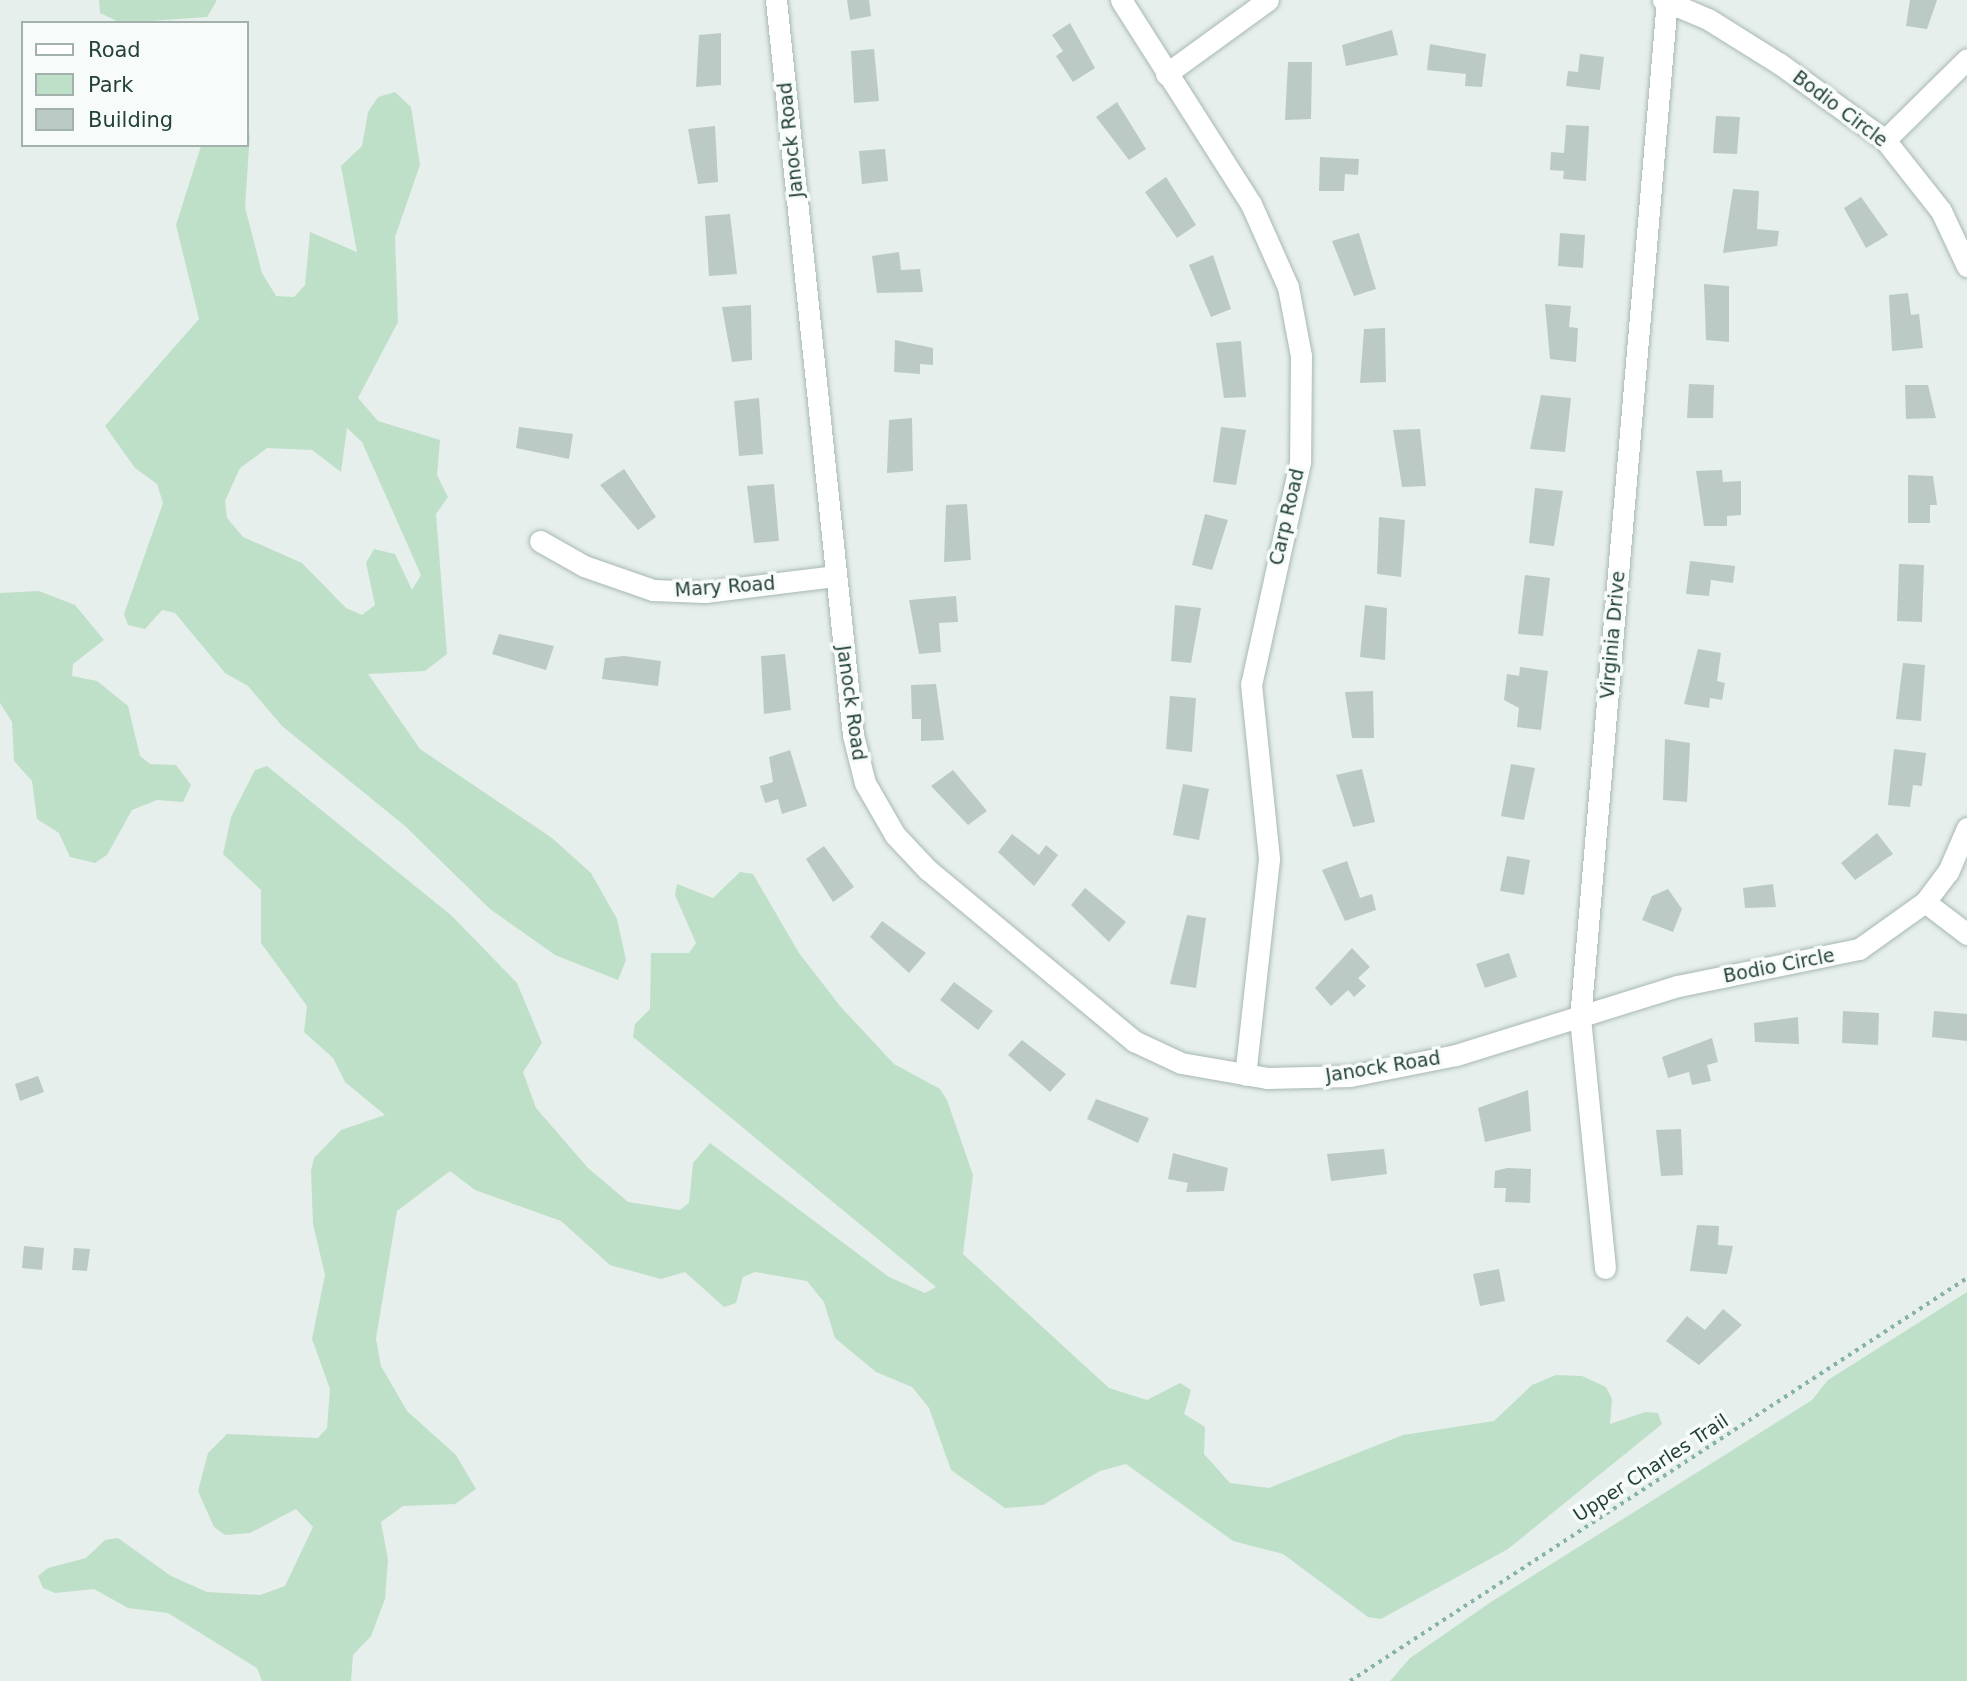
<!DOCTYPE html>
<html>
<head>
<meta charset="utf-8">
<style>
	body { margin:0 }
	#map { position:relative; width:1967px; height:1681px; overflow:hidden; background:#e6efeb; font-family:"DejaVu Sans",sans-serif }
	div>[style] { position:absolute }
	.green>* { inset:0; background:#bfe0c8 }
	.building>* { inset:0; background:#bbcac4 }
	.path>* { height:3.5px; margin-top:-1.75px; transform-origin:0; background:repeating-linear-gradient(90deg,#86b3a5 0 3.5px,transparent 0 8.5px) }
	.roads { filter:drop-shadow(0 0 2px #a8b8b2) drop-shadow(0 0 2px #a8b8b2) }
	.minor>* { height:21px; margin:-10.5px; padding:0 10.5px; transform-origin:10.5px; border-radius:10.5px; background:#fff }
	span { translate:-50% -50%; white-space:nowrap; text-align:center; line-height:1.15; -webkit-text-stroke:7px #f7fbf9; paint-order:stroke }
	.street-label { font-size:19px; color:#24423a }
	.legend { position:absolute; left:21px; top:21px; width:228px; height:126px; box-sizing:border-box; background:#f7fbf9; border:2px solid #a3b1ad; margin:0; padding:9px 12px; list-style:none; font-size:21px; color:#24423a }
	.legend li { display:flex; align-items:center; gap:14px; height:35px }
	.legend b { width:35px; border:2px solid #a3b1ad }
</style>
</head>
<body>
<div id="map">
	<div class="green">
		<div style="clip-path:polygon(99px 0,216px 0,216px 2px,207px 17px,121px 23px,100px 13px)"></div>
		<div style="clip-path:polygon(evenodd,395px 92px,411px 107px,420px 165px,395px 237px,398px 322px,358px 398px,378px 421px,440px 440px,437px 475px,448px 497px,436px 514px,447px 654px,425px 671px,368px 674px,420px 749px,552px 838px,591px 873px,617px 919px,626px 960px,618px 980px,555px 955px,490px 909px,405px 826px,282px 726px,248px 686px,225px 673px,175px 613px,162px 610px,145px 629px,128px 625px,124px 614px,163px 503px,157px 484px,135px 468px,105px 426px,199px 319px,176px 225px,201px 146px,247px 145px,250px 133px,245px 207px,262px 273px,276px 296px,294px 297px,305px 285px,310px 232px,357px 252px,341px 166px,362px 146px,368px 112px,378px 97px,395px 92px,347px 428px,362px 442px,421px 575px,412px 590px,395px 554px,374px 549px,366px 563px,375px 605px,362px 615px,346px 608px,302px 563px,243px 537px,227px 518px,225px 501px,240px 468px,267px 448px,312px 450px,341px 472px,347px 428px)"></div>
		<div style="clip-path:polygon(39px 591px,75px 605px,104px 640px,73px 664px,72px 676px,97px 681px,128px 706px,140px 756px,150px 764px,176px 765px,191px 785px,183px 802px,157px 800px,132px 810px,107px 855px,95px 863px,70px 857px,59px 833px,37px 819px,32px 781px,14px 761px,12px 722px,0 703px,0 593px)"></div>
		<div style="clip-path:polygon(267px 766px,452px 916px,517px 983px,542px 1043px,523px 1072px,536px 1108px,588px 1168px,628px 1202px,680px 1210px,689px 1203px,693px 1163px,710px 1143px,889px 1277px,925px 1293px,936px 1287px,633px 1037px,635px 1024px,650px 1009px,651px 953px,689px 953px,696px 943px,675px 895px,677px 884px,713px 898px,740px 872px,753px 874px,799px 953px,840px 1006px,894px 1064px,940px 1089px,947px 1100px,973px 1175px,963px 1254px,1109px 1388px,1147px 1400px,1180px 1383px,1191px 1390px,1184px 1414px,1205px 1427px,1204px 1454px,1230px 1483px,1269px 1488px,1403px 1435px,1494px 1421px,1532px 1385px,1556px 1375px,1582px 1376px,1606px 1387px,1612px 1399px,1610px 1424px,1645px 1412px,1658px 1413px,1662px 1424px,1508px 1549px,1381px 1619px,1368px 1617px,1283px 1554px,1233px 1541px,1126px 1464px,1100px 1471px,1043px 1505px,1005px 1508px,951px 1470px,929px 1408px,912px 1387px,876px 1372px,835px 1338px,824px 1302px,807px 1281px,755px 1272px,743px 1277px,736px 1303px,724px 1307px,685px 1272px,661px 1279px,610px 1265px,561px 1221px,475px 1190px,450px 1171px,397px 1211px,376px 1339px,381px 1366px,407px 1411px,456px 1455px,476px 1489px,455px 1504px,403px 1506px,381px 1522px,388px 1560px,385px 1599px,371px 1636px,353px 1655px,351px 1681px,262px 1681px,257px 1668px,168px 1613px,128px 1608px,94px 1589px,55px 1593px,43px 1588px,38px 1576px,48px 1568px,86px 1558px,105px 1540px,118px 1538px,171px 1576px,207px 1592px,260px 1595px,285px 1586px,313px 1527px,296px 1509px,250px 1533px,225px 1535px,214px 1527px,198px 1491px,208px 1453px,227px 1434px,318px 1438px,327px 1428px,330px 1389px,312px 1339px,325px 1275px,313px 1224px,311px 1171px,314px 1158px,341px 1130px,385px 1115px,345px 1082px,333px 1058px,304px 1032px,307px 1006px,261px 943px,261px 890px,223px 854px,231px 817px,255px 770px)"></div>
		<div style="clip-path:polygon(1967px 1292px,1967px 1681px,1390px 1681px,1410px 1658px,1491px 1602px,1812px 1400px,1828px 1380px)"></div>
	</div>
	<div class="building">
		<div style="clip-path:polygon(847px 0,869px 0,871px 16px,850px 20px)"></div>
		<div style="clip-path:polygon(1910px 0,1937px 0,1927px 29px,1906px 26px)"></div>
		<div style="clip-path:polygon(1070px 23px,1095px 68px,1073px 82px,1056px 56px,1063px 51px,1052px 35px)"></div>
		<div style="clip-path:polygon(1392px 30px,1398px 55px,1346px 66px,1342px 45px)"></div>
		<div style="clip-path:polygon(721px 33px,721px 85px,696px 87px,699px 35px)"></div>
		<div style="clip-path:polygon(1430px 44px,1486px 54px,1482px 87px,1465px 86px,1466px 74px,1427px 70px)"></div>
		<div style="clip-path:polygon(874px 49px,879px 101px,854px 103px,851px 51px)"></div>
		<div style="clip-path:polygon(1580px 54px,1604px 57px,1600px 90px,1566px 86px,1568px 71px,1578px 72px)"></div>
		<div style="clip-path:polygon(1288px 62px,1312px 62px,1311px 119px,1285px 120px)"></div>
		<div style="clip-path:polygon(1117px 102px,1146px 149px,1129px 160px,1096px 117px)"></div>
		<div style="clip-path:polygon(1716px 116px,1740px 117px,1737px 154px,1713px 153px)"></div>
		<div style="clip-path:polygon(1566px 125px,1589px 126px,1586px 181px,1563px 179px,1564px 171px,1550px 170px,1551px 152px,1564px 153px)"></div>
		<div style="clip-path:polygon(715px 126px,718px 182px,698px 184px,688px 129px)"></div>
		<div style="clip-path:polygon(885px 149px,888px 181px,862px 184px,859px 151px)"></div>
		<div style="clip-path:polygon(1320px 157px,1359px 159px,1358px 175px,1345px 174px,1344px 191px,1319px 191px)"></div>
		<div style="clip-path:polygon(1166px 177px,1196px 225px,1177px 238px,1145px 192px)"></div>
		<div style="clip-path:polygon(1733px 189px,1759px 191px,1757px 229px,1779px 231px,1777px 246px,1723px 253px)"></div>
		<div style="clip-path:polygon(1861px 197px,1888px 235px,1866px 248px,1844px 208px)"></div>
		<div style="clip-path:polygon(730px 214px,737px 274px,709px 276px,705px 216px)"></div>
		<div style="clip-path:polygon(1359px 233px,1376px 289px,1354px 296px,1332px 241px)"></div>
		<div style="clip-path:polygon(1560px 233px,1585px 235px,1583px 268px,1558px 266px)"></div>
		<div style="clip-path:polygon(899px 252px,901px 270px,920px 269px,923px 292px,877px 293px,872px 256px)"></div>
		<div style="clip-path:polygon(1213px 255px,1231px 309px,1211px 317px,1189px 265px)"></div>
		<div style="clip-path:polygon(1704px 284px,1729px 286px,1729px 342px,1706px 340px)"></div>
		<div style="clip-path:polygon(1908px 293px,1911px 315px,1919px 314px,1923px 348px,1892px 351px,1889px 295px)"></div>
		<div style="clip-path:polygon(1545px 304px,1571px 306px,1569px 327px,1578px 328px,1576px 362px,1550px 359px)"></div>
		<div style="clip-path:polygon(751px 305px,752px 360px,732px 362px,722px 307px)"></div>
		<div style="clip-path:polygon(1385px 328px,1386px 382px,1360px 383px,1364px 329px)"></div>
		<div style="clip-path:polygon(895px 340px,933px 348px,933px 365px,920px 364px,920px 374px,894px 372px)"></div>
		<div style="clip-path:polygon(1241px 341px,1246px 397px,1224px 398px,1216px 343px)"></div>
		<div style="clip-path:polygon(1689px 384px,1714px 385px,1713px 418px,1687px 418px)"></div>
		<div style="clip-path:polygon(1905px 385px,1928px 385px,1936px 418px,1906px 419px)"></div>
		<div style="clip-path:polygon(1541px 395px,1571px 398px,1565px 452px,1530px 449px)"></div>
		<div style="clip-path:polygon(759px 398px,763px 454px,739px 456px,734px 401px)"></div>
		<div style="clip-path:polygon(912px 418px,913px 471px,887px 473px,889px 420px)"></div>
		<div style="clip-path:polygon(519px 427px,573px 434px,569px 459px,516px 448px)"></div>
		<div style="clip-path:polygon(1221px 427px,1246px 430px,1236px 485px,1213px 482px)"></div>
		<div style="clip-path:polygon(1420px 429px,1426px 486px,1402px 487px,1393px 430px)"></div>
		<div style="clip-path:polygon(624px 469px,656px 517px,638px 530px,600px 485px)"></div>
		<div style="clip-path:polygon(1722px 470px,1723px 482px,1741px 481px,1741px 515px,1727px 516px,1727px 526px,1704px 526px,1696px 471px)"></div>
		<div style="clip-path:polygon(1908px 475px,1933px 476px,1937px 505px,1930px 505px,1930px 523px,1908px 523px)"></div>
		<div style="clip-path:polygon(774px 484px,779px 541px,754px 543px,747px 486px)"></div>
		<div style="clip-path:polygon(1535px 488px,1563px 491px,1554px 546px,1529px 543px)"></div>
		<div style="clip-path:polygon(967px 504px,971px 560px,944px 562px,946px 505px)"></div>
		<div style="clip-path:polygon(1205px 514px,1228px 520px,1212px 570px,1192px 565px)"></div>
		<div style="clip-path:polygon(1379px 517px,1405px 520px,1401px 577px,1377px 574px)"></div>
		<div style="clip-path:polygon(1690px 561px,1735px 566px,1733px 583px,1711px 580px,1709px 596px,1686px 594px)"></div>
		<div style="clip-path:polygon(1899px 564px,1924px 565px,1922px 622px,1897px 621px)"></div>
		<div style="clip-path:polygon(1525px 575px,1550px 578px,1543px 636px,1518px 634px)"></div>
		<div style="clip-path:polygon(956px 596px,958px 622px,939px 623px,941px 652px,919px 654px,909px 600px)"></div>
		<div style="clip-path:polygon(1175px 605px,1201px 608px,1191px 663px,1171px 661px)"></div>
		<div style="clip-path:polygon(1365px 605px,1387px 608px,1385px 660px,1360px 657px)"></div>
		<div style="clip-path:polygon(499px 634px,554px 646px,546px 670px,492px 654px)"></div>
		<div style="clip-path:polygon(1698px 649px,1721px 653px,1717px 681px,1725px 683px,1722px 700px,1710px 698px,1709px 708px,1684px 704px)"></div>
		<div style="clip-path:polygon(785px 654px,791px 710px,764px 714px,761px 656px)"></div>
		<div style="clip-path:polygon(624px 656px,661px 661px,658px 686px,602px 679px,605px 658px)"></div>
		<div style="clip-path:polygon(1903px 663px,1925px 665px,1921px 721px,1896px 719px)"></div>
		<div style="clip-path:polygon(1520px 667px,1548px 671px,1541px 730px,1517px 727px,1519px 708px,1504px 700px,1507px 674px,1519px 676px)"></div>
		<div style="clip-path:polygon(936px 684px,944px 740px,921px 741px,921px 719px,912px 719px,911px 685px)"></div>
		<div style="clip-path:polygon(1373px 691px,1374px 738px,1352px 738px,1345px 692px)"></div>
		<div style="clip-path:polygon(1170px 696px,1196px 698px,1192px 752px,1166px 749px)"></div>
		<div style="clip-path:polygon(1665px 739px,1690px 743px,1687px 802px,1663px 800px)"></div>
		<div style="clip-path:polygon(1894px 749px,1926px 753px,1922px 786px,1913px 785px,1910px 807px,1888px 805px)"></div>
		<div style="clip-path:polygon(790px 750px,807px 806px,782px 814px,778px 799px,765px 803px,760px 786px,773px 782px,769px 757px)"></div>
		<div style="clip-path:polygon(1511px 764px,1535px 768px,1524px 820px,1501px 816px)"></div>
		<div style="clip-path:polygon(1362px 769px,1375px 822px,1353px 827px,1336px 775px)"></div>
		<div style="clip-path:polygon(953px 770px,987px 811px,968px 825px,931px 786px)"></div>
		<div style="clip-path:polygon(1183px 784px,1209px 789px,1199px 840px,1173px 835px)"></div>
		<div style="clip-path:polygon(1877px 833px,1893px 854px,1855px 880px,1841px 863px)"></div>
		<div style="clip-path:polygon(1012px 834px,1039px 855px,1046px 845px,1058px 855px,1034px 886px,998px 852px)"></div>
		<div style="clip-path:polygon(824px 846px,854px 887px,833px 902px,806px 859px)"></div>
		<div style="clip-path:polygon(1507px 856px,1530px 860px,1524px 895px,1500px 891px)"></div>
		<div style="clip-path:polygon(1347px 861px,1360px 898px,1372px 894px,1376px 910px,1345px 921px,1322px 870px)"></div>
		<div style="clip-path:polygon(1773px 884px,1776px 907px,1745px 908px,1743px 888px)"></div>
		<div style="clip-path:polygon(1085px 888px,1126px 922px,1109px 942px,1071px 905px)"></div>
		<div style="clip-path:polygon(1668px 889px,1682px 909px,1673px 932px,1642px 920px,1652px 896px)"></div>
		<div style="clip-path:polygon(1187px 915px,1206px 918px,1196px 988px,1170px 984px)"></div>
		<div style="clip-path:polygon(882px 921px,926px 953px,909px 973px,870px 937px)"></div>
		<div style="clip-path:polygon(1352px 948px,1370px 967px,1358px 978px,1366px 986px,1354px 997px,1348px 990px,1331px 1006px,1315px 988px)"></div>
		<div style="clip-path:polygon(1509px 953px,1517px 977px,1485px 988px,1476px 964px)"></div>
		<div style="clip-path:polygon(954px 982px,993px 1011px,978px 1030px,940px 1000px)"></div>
		<div style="clip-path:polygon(1843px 1011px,1879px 1013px,1878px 1045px,1842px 1043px)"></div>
		<div style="clip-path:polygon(1934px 1011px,1967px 1014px,1967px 1041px,1932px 1037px)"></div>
		<div style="clip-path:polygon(1798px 1017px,1799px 1044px,1755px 1042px,1754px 1023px)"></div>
		<div style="clip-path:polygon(1712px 1038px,1718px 1062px,1707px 1065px,1711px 1081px,1692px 1085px,1689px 1072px,1668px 1078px,1662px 1057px)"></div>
		<div style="clip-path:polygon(1022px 1040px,1066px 1074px,1050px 1092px,1008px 1055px)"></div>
		<div style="clip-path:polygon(38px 1076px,44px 1092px,20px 1101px,15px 1084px)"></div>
		<div style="clip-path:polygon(1528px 1090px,1531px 1131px,1485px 1142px,1478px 1108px)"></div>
		<div style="clip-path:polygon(1096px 1099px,1149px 1118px,1138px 1143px,1087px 1119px)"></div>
		<div style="clip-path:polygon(1681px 1129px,1683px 1175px,1661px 1176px,1656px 1130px)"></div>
		<div style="clip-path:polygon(1384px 1149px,1387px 1174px,1331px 1181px,1327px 1154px)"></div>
		<div style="clip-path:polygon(1173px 1153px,1228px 1168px,1224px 1191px,1186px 1192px,1188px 1183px,1168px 1179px)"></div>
		<div style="clip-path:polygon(1507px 1168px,1531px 1169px,1530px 1203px,1505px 1202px,1506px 1188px,1494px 1188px,1495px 1171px)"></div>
		<div style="clip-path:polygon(1697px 1225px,1719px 1226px,1718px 1245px,1733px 1246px,1727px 1274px,1690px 1271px)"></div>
		<div style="clip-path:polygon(24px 1246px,44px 1248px,42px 1270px,22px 1268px)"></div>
		<div style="clip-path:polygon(74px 1248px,90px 1249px,87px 1271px,72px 1270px)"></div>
		<div style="clip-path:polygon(1499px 1269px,1505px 1301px,1480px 1306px,1473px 1274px)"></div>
		<div style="clip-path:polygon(1723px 1309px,1742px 1325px,1699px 1365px,1666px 1341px,1687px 1316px,1705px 1330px)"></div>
	</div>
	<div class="path">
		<div style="left:1350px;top:1681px;width:737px;rotate:-33.15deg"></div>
	</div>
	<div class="roads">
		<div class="minor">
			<div style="left:776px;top:0;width:739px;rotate:84.02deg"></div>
			<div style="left:853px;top:735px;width:49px;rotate:76deg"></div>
			<div style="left:865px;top:783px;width:60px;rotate:60deg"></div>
			<div style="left:895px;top:835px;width:48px;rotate:46.7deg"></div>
			<div style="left:928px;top:870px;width:268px;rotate:39.7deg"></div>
			<div style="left:1134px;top:1041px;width:52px;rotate:25.1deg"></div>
			<div style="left:1181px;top:1063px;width:87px;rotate:9.9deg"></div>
			<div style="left:1267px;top:1078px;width:83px;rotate:-1.4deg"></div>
			<div style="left:1350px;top:1076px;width:108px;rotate:-11.2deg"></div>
			<div style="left:1456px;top:1055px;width:232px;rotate:-17.3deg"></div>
			<div style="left:1678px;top:986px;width:185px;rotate:-11.6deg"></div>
			<div style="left:1859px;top:949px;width:81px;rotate:-35.5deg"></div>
			<div style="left:1925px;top:902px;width:38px;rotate:-53deg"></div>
			<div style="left:1948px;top:872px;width:48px;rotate:-66.6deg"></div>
			<div style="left:1121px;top:0;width:242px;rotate:57.5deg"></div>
			<div style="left:1251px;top:204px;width:91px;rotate:66deg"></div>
			<div style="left:1288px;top:287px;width:70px;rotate:79.3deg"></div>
			<div style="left:1301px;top:356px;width:106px;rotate:90.5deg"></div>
			<div style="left:1300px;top:462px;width:227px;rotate:102.4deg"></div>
			<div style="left:1251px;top:684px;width:176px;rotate:84.1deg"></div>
			<div style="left:1269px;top:859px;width:217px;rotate:96.3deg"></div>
			<div style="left:1663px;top:0;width:49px;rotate:22.9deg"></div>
			<div style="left:1708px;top:19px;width:85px;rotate:32deg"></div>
			<div style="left:1780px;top:64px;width:130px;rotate:35.9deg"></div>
			<div style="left:1885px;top:140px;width:90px;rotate:51.7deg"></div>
			<div style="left:1941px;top:211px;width:61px;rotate:64.7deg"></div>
			<div style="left:1166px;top:74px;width:126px;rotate:-36deg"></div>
			<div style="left:1885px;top:140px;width:115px;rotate:-44.6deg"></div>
			<div style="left:540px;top:541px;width:51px;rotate:29.6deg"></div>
			<div style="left:584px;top:566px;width:73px;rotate:19.2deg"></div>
			<div style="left:653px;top:590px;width:52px;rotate:2.2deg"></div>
			<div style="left:705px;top:592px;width:132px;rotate:-7deg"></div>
			<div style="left:1925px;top:902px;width:53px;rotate:37.3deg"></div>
			<div style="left:1605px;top:1268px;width:250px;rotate:-95.7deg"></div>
			<div style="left:1580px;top:1019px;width:1022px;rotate:-85.12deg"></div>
		</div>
	</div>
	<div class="street-label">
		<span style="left:1840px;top:109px;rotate:37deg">Bodio Circle</span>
		<span style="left:791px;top:140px;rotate:-96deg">Janock Road</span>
		<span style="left:1287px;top:517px;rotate:-77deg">Carp Road</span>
		<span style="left:725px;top:587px;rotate:-4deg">Mary Road</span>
		<span style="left:1613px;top:635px;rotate:-85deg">Virginia Drive</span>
		<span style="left:851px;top:703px;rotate:82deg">Janock Road</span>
		<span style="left:1779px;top:966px;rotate:-11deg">Bodio Circle</span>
		<span style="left:1383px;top:1067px;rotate:-9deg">Janock Road</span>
		<span style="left:1651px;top:1468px;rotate:-33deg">Upper Charles Trail</span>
	</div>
	<ul class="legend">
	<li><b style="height:9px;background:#fff"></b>Road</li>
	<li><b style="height:19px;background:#bfe0c8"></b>Park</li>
	<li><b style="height:19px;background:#bbcac4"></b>Building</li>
	</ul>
</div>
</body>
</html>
